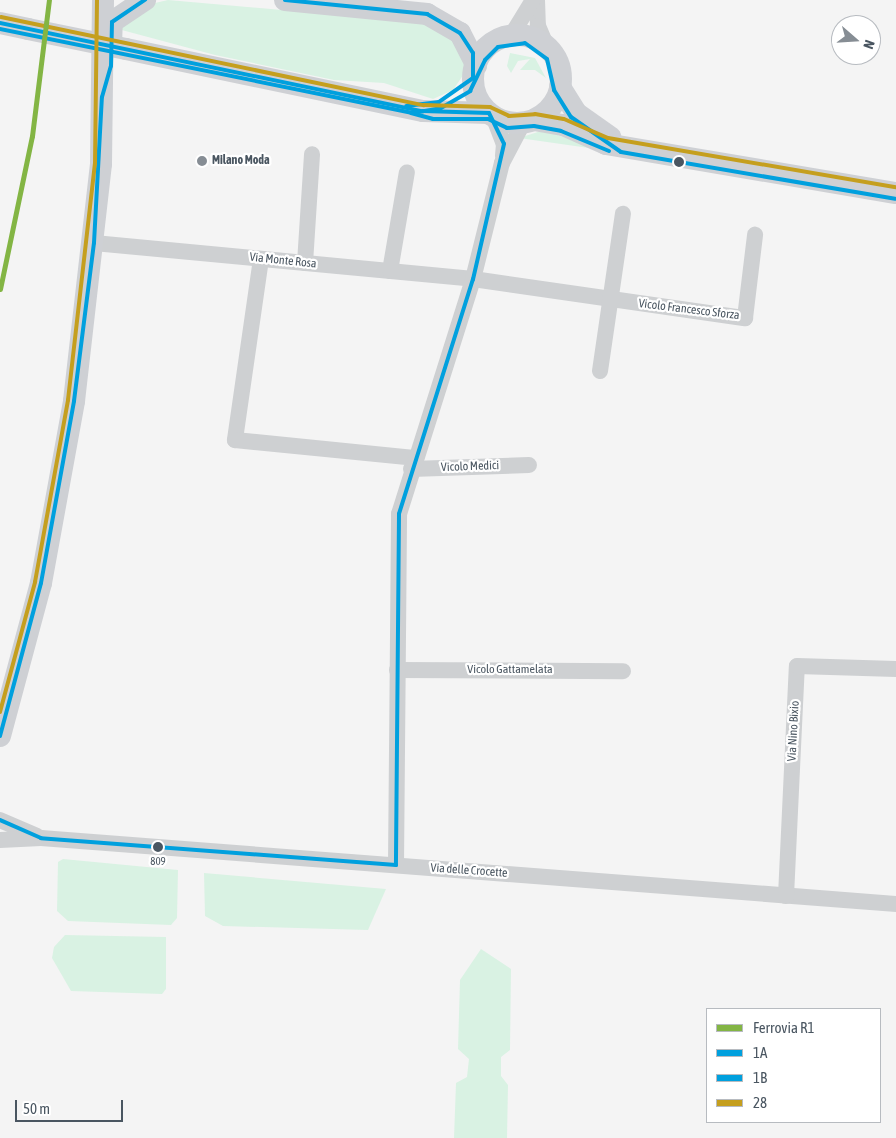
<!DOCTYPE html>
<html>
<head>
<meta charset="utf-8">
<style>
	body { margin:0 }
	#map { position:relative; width:896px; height:1138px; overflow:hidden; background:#f4f4f4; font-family:"Asap Condensed",sans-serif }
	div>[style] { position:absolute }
	.green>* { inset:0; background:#d9f2e3 }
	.street>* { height:16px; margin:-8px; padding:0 8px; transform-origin:8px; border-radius:8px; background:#ced0d2 }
	.secondary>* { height:22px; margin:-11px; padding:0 11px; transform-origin:11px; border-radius:11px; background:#ced0d4 }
	.secondary>.ring { margin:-11px; padding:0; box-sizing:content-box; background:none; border:22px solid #ced0d4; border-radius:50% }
	.secondary-bridge>* { height:22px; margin:-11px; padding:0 11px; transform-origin:11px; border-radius:11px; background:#ced0d4 }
	.bus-1>* { height:4px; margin:-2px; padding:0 2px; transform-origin:2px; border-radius:2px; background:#00a0de }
	.bus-2>* { height:4px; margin:-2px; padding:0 2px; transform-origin:2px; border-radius:2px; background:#00a0de }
	.bus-3>* { height:4px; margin:-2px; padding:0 2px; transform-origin:2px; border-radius:2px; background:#c59f1e }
	.rail-1>* { height:5px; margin:-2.5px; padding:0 2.5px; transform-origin:2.5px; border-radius:2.5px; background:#83b544 }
	.dots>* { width:14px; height:14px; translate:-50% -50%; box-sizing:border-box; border:2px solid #fff; border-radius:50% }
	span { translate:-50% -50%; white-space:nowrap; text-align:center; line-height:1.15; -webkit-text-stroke:4.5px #fff; paint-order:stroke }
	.bus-label { font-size:11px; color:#4a5661 }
	.poi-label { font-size:12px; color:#4a5661; font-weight:700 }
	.left { translate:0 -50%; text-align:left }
	.street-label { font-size:12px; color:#4a5661 }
	.legend { position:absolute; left:706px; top:1008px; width:175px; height:115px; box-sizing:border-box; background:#fff; border:1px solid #b7bbc0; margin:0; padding:6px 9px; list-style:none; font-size:15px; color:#4a5661 }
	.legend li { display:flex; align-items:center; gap:10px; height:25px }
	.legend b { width:25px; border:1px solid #b7bbc0 }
	.north { position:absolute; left:831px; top:15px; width:50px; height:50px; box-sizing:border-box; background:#fff; border:1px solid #b7bbc0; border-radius:50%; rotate:109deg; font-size:14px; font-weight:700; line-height:20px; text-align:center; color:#4a5661 }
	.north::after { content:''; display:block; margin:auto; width:18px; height:22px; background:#868d94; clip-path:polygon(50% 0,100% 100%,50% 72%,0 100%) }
	.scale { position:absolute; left:15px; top:1100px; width:108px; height:22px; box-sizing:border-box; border:2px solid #4a5661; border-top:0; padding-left:6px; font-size:15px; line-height:18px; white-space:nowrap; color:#4a5661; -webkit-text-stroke:4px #fff; paint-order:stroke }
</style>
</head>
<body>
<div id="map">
	<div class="green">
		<div style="clip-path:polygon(168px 0,429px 23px,452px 32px,468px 68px,453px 90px,433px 99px,384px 83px,334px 80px,215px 55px,118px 29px,142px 6px)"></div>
		<div style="clip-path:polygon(510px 53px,535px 58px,546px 78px,535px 70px,520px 70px,530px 59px,518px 61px,511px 73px,507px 66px)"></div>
		<div style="clip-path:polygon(544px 130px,596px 149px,519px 138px)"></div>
		<div style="clip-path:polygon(63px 859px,178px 870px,177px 918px,171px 925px,68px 921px,57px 911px,58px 862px)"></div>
		<div style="clip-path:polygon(204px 873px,386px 889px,368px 930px,223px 926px,205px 916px)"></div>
		<div style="clip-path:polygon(65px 935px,166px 937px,166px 989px,162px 994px,71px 991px,52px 958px,54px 947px)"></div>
		<div style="clip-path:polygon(481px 949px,511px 969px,510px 1050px,501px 1057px,501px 1076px,508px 1085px,507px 1138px,454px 1138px,456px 1083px,467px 1077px,469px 1059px,458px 1049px,460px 980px)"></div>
	</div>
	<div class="street">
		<div style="left:537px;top:0;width:26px;rotate:88deg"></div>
		<div style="left:538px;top:26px;width:23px;rotate:67deg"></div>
		<div style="left:511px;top:36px;width:42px;rotate:-58.6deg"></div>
		<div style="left:493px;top:116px;width:30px;rotate:69deg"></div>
		<div style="left:504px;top:144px;width:12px;rotate:95deg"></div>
		<div style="left:94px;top:243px;width:381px;rotate:5.4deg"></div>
		<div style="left:473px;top:279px;width:275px;rotate:8.2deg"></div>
		<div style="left:745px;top:318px;width:84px;rotate:-83.1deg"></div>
		<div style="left:261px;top:259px;width:183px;rotate:98.2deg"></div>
		<div style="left:235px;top:440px;width:180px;rotate:5.7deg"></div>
		<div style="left:305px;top:263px;width:109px;rotate:-86.3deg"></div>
		<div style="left:390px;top:271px;width:100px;rotate:-80.3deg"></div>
		<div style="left:600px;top:371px;width:159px;rotate:-81.7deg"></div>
		<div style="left:411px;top:469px;width:118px;rotate:-1.9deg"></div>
		<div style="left:397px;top:670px;width:226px;rotate:0.3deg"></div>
		<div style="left:0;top:820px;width:40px;rotate:23.4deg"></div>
		<div style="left:0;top:840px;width:41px;rotate:-2.8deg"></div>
		<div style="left:41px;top:838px;width:858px;rotate:4.41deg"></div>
		<div style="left:396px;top:865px;width:351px;rotate:-89.5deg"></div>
		<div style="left:399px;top:514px;width:246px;rotate:-72.5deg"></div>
		<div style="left:473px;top:279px;width:120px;rotate:-76deg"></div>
		<div style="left:502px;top:163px;width:45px;rotate:-62.3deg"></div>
		<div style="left:786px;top:896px;width:230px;rotate:-87.3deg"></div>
		<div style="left:797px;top:666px;width:99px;rotate:1.7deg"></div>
	</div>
	<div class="secondary">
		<div style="left:285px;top:0;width:143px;rotate:5.6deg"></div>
		<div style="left:427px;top:14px;width:38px;rotate:30deg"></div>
		<div style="left:460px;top:33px;width:36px;rotate:63deg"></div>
		<div style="left:0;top:23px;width:29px;rotate:12deg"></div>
		<div class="ring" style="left:473px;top:35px;width:66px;height:66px"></div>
		<div style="left:111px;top:45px;width:23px;rotate:-88deg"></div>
		<div style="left:112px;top:22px;width:40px;rotate:-34deg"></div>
		<div style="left:126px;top:49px;width:303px;rotate:11.8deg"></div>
		<div style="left:423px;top:111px;width:66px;rotate:1.7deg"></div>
		<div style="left:560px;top:87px;width:31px;rotate:58deg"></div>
		<div style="left:576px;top:113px;width:42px;rotate:35.2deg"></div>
		<div style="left:534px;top:120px;width:29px;rotate:10deg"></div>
		<div style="left:563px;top:125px;width:47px;rotate:23.8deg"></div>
		<div style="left:606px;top:144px;width:294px;rotate:9.6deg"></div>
		<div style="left:0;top:736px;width:158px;rotate:-75deg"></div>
		<div style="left:41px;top:583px;width:185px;rotate:-79.7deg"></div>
		<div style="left:74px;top:401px;width:239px;rotate:-83.5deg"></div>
		<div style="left:101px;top:164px;width:164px;rotate:-89.3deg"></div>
	</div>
	<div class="secondary-bridge">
		<div style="left:28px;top:29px;width:100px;rotate:11.5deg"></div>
	</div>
	<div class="bus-1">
		<div style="left:285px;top:0;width:143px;rotate:5.6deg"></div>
		<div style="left:427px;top:14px;width:38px;rotate:30deg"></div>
		<div style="left:460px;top:33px;width:24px;rotate:57deg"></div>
		<div style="left:473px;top:53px;width:25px;rotate:90deg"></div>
		<div style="left:473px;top:78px;width:42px;rotate:144.8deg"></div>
		<div style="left:439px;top:102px;width:33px;rotate:173deg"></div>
		<div style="left:0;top:23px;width:432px;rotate:11.8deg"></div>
		<div style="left:423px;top:111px;width:66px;rotate:1.7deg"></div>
		<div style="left:489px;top:113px;width:34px;rotate:64deg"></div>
		<div style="left:504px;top:144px;width:139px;rotate:102.9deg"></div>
		<div style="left:473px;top:279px;width:246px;rotate:107.5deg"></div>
		<div style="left:399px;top:514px;width:351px;rotate:90.5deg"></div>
		<div style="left:396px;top:865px;width:356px;rotate:-175.7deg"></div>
		<div style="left:41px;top:838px;width:45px;rotate:-156.3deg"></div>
		<div style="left:0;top:736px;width:158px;rotate:-75deg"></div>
		<div style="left:41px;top:583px;width:185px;rotate:-79.7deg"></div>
		<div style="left:74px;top:401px;width:159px;rotate:-82.8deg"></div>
		<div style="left:94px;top:243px;width:146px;rotate:-86.9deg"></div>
		<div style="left:102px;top:97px;width:32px;rotate:-74deg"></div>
		<div style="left:111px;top:66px;width:44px;rotate:-88.7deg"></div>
		<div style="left:112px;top:22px;width:40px;rotate:-34deg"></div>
	</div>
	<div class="bus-2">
		<div style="left:0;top:29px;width:421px;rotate:11.5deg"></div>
		<div style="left:413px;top:113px;width:28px;rotate:-10deg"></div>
		<div style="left:441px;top:108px;width:34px;rotate:-30deg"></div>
		<div style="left:470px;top:91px;width:34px;rotate:-64deg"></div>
		<div style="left:485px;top:60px;width:18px;rotate:-45deg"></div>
		<div style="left:498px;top:47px;width:27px;rotate:-8deg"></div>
		<div style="left:525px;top:43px;width:27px;rotate:36deg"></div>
		<div style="left:547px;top:59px;width:32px;rotate:77deg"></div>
		<div style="left:554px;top:90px;width:32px;rotate:58deg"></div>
		<div style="left:571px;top:117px;width:61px;rotate:35deg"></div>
		<div style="left:621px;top:152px;width:278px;rotate:9.7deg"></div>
		<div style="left:411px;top:113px;width:23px;rotate:15deg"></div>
		<div style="left:433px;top:119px;width:55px"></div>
		<div style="left:488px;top:119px;width:21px;rotate:25deg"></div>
		<div style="left:507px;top:128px;width:27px;rotate:-4deg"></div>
		<div style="left:534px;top:126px;width:27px;rotate:10deg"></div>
		<div style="left:561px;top:131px;width:52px;rotate:22.6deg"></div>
	</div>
	<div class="bus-3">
		<div style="left:1px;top:17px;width:432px;rotate:11.8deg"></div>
		<div style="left:424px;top:105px;width:66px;rotate:1.7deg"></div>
		<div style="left:490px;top:107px;width:21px;rotate:25deg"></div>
		<div style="left:509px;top:116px;width:26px;rotate:-4deg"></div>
		<div style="left:535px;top:114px;width:29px;rotate:10deg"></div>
		<div style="left:564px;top:119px;width:48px;rotate:23.4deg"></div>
		<div style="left:608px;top:138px;width:292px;rotate:9.7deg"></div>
		<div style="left:0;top:712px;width:135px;rotate:-74.9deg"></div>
		<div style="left:35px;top:582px;width:185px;rotate:-79.7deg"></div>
		<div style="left:68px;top:400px;width:238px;rotate:-83.5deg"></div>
		<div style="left:95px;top:164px;width:164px;rotate:-89.3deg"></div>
	</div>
	<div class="rail-1">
		<div style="left:0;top:289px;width:156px;rotate:-78.2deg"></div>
		<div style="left:32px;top:136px;width:137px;rotate:-82.9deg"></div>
	</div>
	<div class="dots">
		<div style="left:202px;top:161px;background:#868d94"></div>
		<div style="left:679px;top:162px;background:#4a5661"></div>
		<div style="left:158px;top:847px;background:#4a5661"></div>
	</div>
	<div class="bus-label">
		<span style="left:158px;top:861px">809</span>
	</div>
	<div class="poi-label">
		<span class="left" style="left:212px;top:161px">Milano Moda</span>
	</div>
	<div class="street-label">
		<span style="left:283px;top:261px;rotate:6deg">Via Monte Rosa</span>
		<span style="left:689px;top:310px;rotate:7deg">Vicolo Francesco Sforza</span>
		<span style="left:470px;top:467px;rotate:-2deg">Vicolo Medici</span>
		<span style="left:510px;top:670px">Vicolo Gattamelata</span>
		<span style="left:794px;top:731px;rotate:-87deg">Via Nino Bixio</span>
		<span style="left:469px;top:871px;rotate:4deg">Via delle Crocette</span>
	</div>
	<ul class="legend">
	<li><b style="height:6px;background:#83b544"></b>Ferrovia R1</li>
	<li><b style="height:6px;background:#00a0de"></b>1A</li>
	<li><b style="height:6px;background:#00a0de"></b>1B</li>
	<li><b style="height:6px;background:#c59f1e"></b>28</li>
	</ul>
	<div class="north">N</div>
	<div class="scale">50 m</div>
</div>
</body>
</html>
